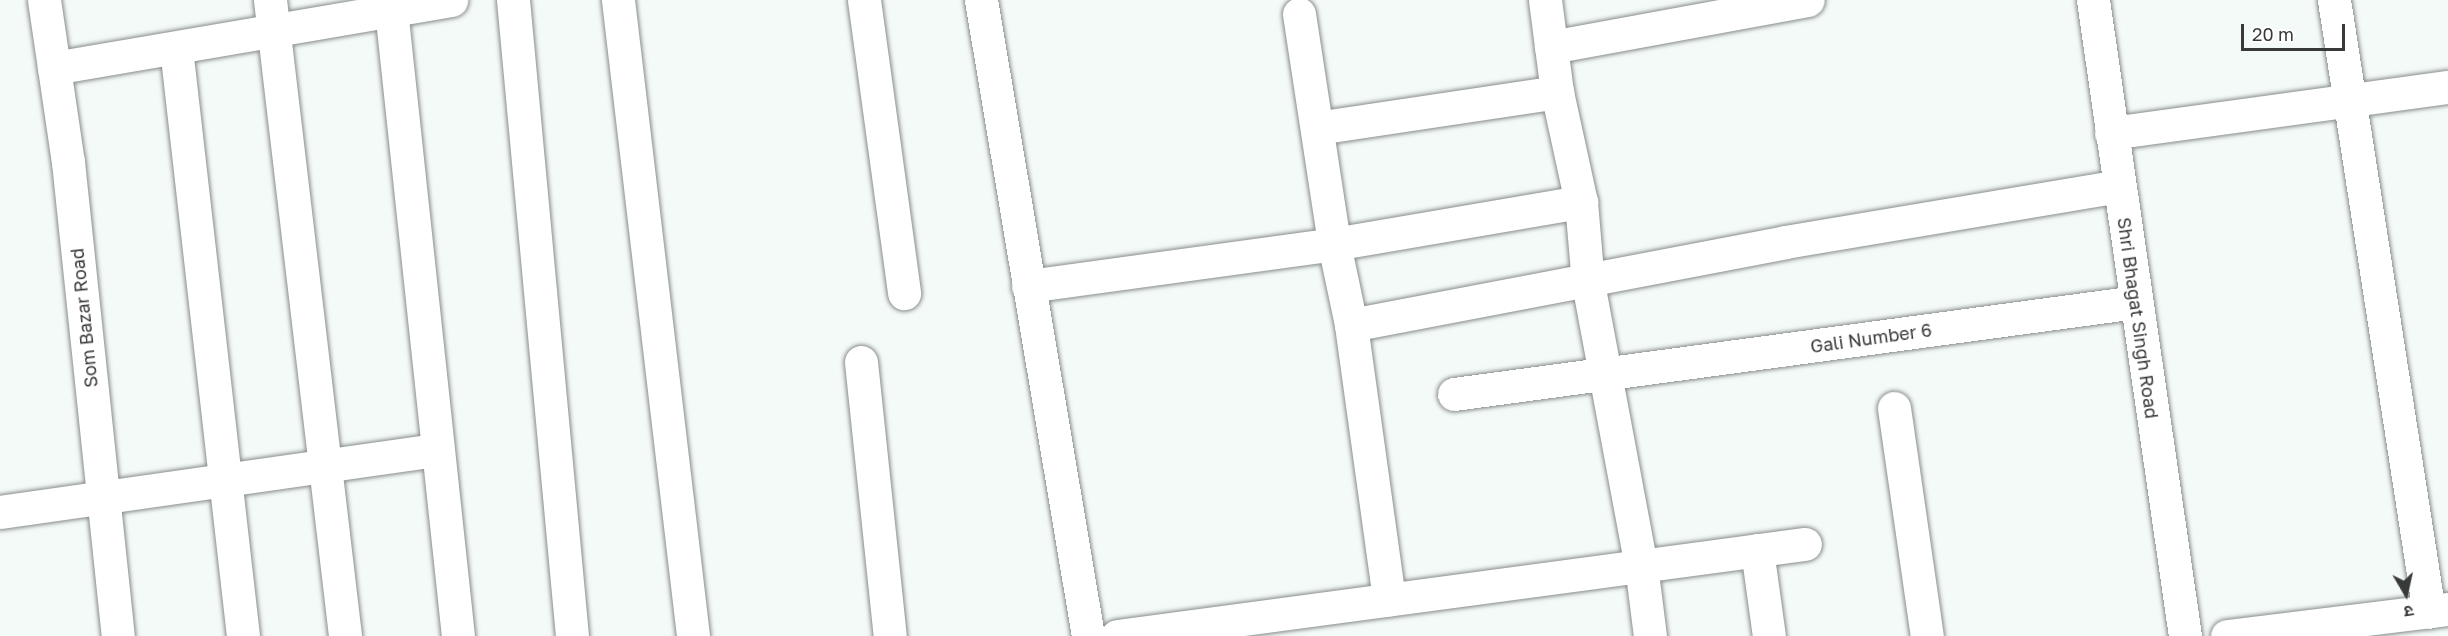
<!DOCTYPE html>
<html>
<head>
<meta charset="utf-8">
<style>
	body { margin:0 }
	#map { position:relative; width:2448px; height:636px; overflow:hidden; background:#f4faf8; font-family:"Golos Text","Noto Sans Devanagari",sans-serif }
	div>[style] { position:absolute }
	.roads { filter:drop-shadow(0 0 2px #888d8b) drop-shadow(0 0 2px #888d8b) }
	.minor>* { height:33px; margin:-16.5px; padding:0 16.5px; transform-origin:16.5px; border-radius:16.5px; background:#fff }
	span { translate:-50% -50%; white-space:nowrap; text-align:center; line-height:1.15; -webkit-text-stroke:4.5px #fff; paint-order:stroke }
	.street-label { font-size:18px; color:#383a39 }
	.north { position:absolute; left:2376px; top:564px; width:60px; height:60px; -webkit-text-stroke:4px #fff; paint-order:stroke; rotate:171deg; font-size:16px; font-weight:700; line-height:24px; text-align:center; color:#383a39 }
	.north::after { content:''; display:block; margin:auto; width:21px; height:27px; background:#383a39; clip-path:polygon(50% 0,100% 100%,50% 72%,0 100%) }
	.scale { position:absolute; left:2241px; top:24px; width:104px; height:27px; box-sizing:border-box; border:3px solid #383a39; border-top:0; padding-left:8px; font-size:18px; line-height:21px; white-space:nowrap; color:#383a39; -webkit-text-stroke:4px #fff; paint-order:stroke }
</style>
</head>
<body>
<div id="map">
	<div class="roads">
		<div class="minor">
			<div style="left:44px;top:0;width:164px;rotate:81.6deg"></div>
			<div style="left:68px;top:162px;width:477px;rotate:84deg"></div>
			<div style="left:270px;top:0;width:640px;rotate:83.27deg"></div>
			<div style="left:390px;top:0;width:640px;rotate:83.9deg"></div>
			<div style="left:513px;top:0;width:639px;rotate:84.7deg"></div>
			<div style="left:618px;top:0;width:640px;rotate:83.27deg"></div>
			<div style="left:864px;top:0;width:296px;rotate:82.2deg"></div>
			<div style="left:981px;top:0;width:645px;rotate:80.45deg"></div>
			<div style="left:1545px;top:0;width:93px;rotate:82.6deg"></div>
			<div style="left:1557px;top:92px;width:113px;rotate:77.7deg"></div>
			<div style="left:1581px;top:202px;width:81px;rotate:85.1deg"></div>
			<div style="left:1588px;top:283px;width:287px;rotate:79.4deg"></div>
			<div style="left:1641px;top:565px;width:72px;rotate:82.8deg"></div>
			<div style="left:2093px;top:0;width:643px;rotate:81.77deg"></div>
			<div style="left:2334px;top:0;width:619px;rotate:81.18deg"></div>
			<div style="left:1299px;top:14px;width:233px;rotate:81.3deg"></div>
			<div style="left:1334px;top:244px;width:83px;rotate:78.1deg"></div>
			<div style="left:1351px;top:325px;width:277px;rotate:82.1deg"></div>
			<div style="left:1551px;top:47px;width:261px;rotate:-10.4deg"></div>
			<div style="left:176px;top:48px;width:592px;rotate:83.5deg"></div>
			<div style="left:54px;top:68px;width:403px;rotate:-9.7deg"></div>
			<div style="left:1317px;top:128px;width:243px;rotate:-8.5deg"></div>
			<div style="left:2111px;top:133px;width:340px;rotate:-7.8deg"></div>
			<div style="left:1028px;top:286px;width:309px;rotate:-7.8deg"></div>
			<div style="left:1334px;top:244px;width:251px;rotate:-9.7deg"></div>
			<div style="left:1351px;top:325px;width:442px;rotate:-10.8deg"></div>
			<div style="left:1785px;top:242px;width:339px;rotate:-9.5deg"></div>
			<div style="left:861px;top:362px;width:276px;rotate:84deg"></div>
			<div style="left:1454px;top:394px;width:688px;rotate:-7.68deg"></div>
			<div style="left:1894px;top:408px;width:230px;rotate:81.8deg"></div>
			<div style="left:0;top:512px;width:442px;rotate:-8.1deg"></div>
			<div style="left:1757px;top:550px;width:87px;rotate:82.1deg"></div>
			<div style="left:1117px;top:636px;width:694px;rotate:-7.62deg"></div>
			<div style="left:2227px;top:636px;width:223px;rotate:-7deg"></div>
		</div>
	</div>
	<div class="street-label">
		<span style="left:84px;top:318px;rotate:-96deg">Som Bazar Road</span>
		<span style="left:2138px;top:318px;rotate:82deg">Shri Bhagat Singh Road</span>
		<span style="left:1871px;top:338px;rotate:-8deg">Gali Number 6</span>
	</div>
	<div class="north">उ</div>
	<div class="scale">20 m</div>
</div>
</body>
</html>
